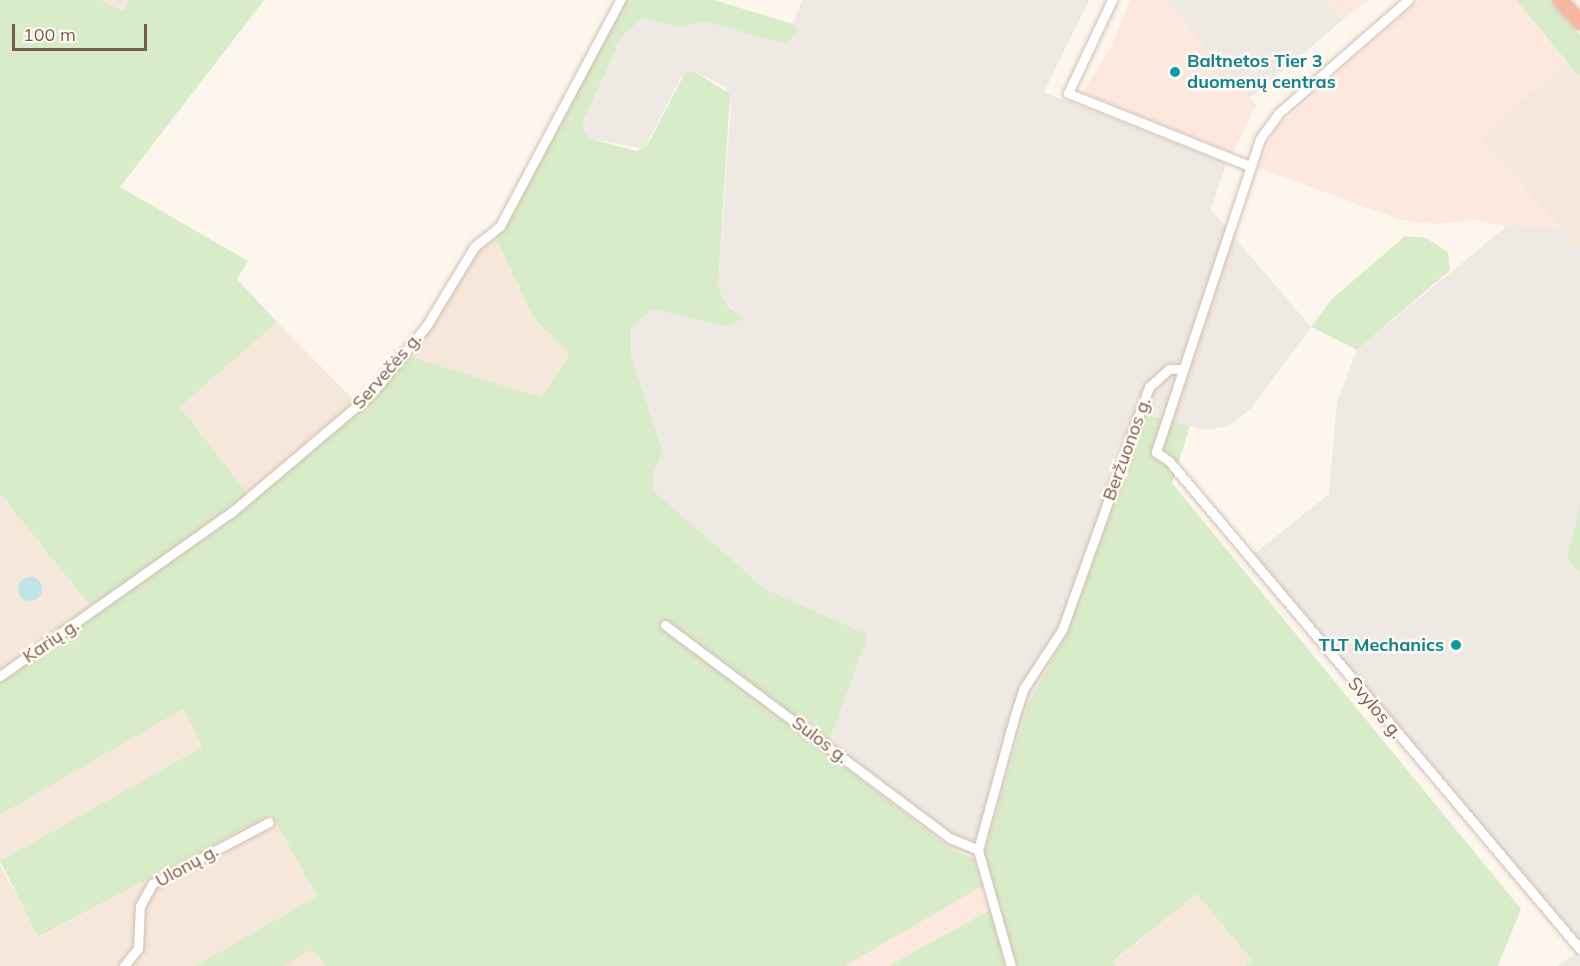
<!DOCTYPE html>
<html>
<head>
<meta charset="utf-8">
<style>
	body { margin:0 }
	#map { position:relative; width:1580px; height:966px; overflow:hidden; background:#fdf6ec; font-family:Mulish,sans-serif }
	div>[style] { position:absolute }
	.residential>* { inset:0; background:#f5e8da }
	.commercial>* { inset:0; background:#fde8e0 }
	.industrial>* { inset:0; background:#efe9e4 }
	.green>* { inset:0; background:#d8ecc9 }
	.water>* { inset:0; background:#bfe3e8 }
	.round { border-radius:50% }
	.roads { filter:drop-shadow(0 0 2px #d1beb0) drop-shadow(0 0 2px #d1beb0) }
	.minor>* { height:9px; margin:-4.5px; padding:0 4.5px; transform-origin:4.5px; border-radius:4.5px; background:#fff }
	.highway>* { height:14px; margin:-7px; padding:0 7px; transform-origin:7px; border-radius:7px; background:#f7b7a3 }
	.dots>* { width:16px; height:16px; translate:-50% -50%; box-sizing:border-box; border:3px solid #fffaf3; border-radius:50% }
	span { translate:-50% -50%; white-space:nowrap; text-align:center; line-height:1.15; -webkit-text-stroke:5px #fffaf3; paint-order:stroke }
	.culture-label { font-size:18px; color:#0d838f; font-weight:700 }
	.left { translate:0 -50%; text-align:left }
	.right { translate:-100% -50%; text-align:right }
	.street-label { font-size:18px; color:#7a5c4d }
	.scale { position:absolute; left:12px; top:24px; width:135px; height:27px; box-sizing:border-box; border:3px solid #7a5c4d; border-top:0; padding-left:8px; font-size:18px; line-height:21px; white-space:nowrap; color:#7a5c4d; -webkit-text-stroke:4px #fffaf3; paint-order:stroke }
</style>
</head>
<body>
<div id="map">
	<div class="residential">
		<div style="clip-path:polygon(101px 0,129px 0,125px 11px)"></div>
		<div style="clip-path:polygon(1566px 62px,1580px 78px,1580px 251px,1479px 137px)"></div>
		<div style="clip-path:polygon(496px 238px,533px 317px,567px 350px,568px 358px,541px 397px,411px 357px,455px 280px,473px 255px)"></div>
		<div style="clip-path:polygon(277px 322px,357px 403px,248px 494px,180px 407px)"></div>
		<div style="clip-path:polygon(0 494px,97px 614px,0 682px)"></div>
		<div style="clip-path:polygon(183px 709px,202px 747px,0 861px,0 815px)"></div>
		<div style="clip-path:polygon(271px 814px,317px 896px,195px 966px,0 966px,0 865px,39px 937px)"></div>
		<div style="clip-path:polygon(1197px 894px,1253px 960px,1245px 966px,1117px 966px,1113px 962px)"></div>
		<div style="clip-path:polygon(312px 950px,325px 966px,283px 966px)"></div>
	</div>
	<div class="commercial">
		<div style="clip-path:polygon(1130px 0,1164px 0,1256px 105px,1233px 153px,1083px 92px,1111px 47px)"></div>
		<div style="clip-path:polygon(1326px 0,1368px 0,1343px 20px)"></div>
		<div style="clip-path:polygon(1420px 0,1516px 0,1566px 62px,1479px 137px,1561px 230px,1521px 230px,1474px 220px,1434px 224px,1401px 220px,1259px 168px,1274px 130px)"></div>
		<div style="clip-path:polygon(984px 885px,993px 908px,889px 966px,845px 966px)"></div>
	</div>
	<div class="industrial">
		<div style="clip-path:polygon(802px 0,1089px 0,1044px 92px,1226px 163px,1211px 210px,1311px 327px,1251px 409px,1228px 426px,1206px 430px,1148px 415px,1061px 645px,1028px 704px,983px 858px,952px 850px,825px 752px,867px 635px,765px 589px,654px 491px,653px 473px,663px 451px,631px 356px,631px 328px,652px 309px,679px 315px,734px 308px,725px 303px,718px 286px,731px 105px,726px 87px,693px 71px,681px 77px,644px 149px,588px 138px,582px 124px,622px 36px,643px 18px,681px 28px,703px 21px,786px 43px,798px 33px,793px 24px)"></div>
		<div style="clip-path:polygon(1164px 0,1326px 0,1343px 20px,1250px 98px)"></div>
		<div style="clip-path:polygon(1508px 225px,1561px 230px,1580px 251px,1580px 504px,1567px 559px,1580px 575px,1580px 942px,1253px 555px,1329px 494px,1337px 401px,1357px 350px)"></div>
		<div style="clip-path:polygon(1578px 952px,1580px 966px,1557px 966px)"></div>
	</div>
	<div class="green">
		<div style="clip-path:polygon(0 0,101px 0,124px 11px,129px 0,264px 0,120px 187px,248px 261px,237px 279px,277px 322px,180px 407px,248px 494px,93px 609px,0 494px)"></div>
		<div style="clip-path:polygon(627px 0,714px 0,793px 24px,798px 33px,786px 44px,703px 21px,681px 28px,643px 18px,622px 36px,582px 124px,588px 138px,637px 151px,648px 144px,685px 73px,693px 71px,730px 94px,718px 286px,725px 303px,744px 319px,724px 326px,652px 309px,631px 328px,631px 356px,663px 452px,653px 473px,654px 491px,765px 589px,868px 635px,825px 752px,952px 850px,974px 858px,984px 885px,845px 966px,325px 966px,312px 950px,283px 966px,195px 966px,317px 896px,271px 814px,38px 937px,0 861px,202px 747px,183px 709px,0 815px,0 682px,259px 496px,411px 357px,541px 397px,568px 358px,567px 350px,533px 317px,496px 238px)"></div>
		<div style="clip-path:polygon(1516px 0,1549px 0,1580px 35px,1580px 78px)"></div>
		<div style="clip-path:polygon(1405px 236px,1426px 238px,1448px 252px,1450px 270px,1357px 350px,1311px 327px,1332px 299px)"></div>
		<div style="clip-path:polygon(1148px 415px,1190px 426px,1172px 483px,1521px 909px,1498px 966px,1245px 966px,1252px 960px,1197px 894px,1113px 961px,1117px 966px,1014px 966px,983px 858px,1028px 704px,1061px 645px)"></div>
		<div style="clip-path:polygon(1580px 504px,1580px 575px,1567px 559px)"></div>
		<div style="clip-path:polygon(993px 908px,1008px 966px,889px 966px)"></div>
	</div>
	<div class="water">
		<div class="round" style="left:18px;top:577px;width:24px;height:24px"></div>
	</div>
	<div class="roads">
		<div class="minor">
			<div style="left:1112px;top:0;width:103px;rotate:115.3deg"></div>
			<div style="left:1068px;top:93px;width:196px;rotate:21.9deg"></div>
			<div style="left:1408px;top:0;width:173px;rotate:138.8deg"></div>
			<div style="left:1278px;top:114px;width:31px;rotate:126deg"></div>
			<div style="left:1260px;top:139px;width:330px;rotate:108.4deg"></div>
			<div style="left:1156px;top:452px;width:16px;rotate:35deg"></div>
			<div style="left:1169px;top:461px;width:638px;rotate:49.9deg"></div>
			<div style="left:665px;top:625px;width:356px;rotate:36.8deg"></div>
			<div style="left:950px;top:838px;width:30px;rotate:23deg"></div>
			<div style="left:0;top:676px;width:286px;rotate:-35.3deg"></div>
			<div style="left:233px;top:511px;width:181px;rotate:-40.3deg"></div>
			<div style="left:371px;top:394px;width:89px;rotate:-50.9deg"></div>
			<div style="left:427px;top:325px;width:91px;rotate:-58.9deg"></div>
			<div style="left:474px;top:247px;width:33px;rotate:-39deg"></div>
			<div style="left:500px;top:226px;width:256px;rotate:-62deg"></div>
			<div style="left:124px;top:966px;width:23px;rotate:-52deg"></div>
			<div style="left:138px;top:948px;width:42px;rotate:-87.3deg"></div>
			<div style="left:140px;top:906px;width:25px;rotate:-61deg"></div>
			<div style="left:152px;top:884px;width:132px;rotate:-27.9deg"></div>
			<div style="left:1011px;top:966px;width:121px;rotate:-105.9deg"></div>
			<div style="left:978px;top:850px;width:140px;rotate:-74.7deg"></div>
			<div style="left:1015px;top:715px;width:28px;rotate:-72deg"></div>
			<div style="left:1024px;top:688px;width:69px;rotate:-56.8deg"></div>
			<div style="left:1062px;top:630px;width:258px;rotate:-70.3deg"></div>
			<div style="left:1149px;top:387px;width:27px;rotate:-42deg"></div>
			<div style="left:1169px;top:369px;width:12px"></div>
		</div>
		<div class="highway">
			<div style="left:1560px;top:0;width:30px;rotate:48deg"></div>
		</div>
	</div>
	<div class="dots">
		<div style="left:1175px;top:72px;background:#0f9aa8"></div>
		<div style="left:1456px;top:645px;background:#0f9aa8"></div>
	</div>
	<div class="culture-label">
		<span class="left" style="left:1187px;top:72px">Baltnetos Tier 3<br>duomenų centras</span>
		<span class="right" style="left:1444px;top:645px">TLT Mechanics</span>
	</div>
	<div class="street-label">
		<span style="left:387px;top:371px;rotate:-49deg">Servečės g.</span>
		<span style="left:1127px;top:449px;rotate:-70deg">Beržuonos g.</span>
		<span style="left:51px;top:641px;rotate:-34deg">Karių g.</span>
		<span style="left:1375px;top:708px;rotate:50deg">Svylos g.</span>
		<span style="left:820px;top:740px;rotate:37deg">Sulos g.</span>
		<span style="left:187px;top:866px;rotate:-29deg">Ulonų g.</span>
	</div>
	<div class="scale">100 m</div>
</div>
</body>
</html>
